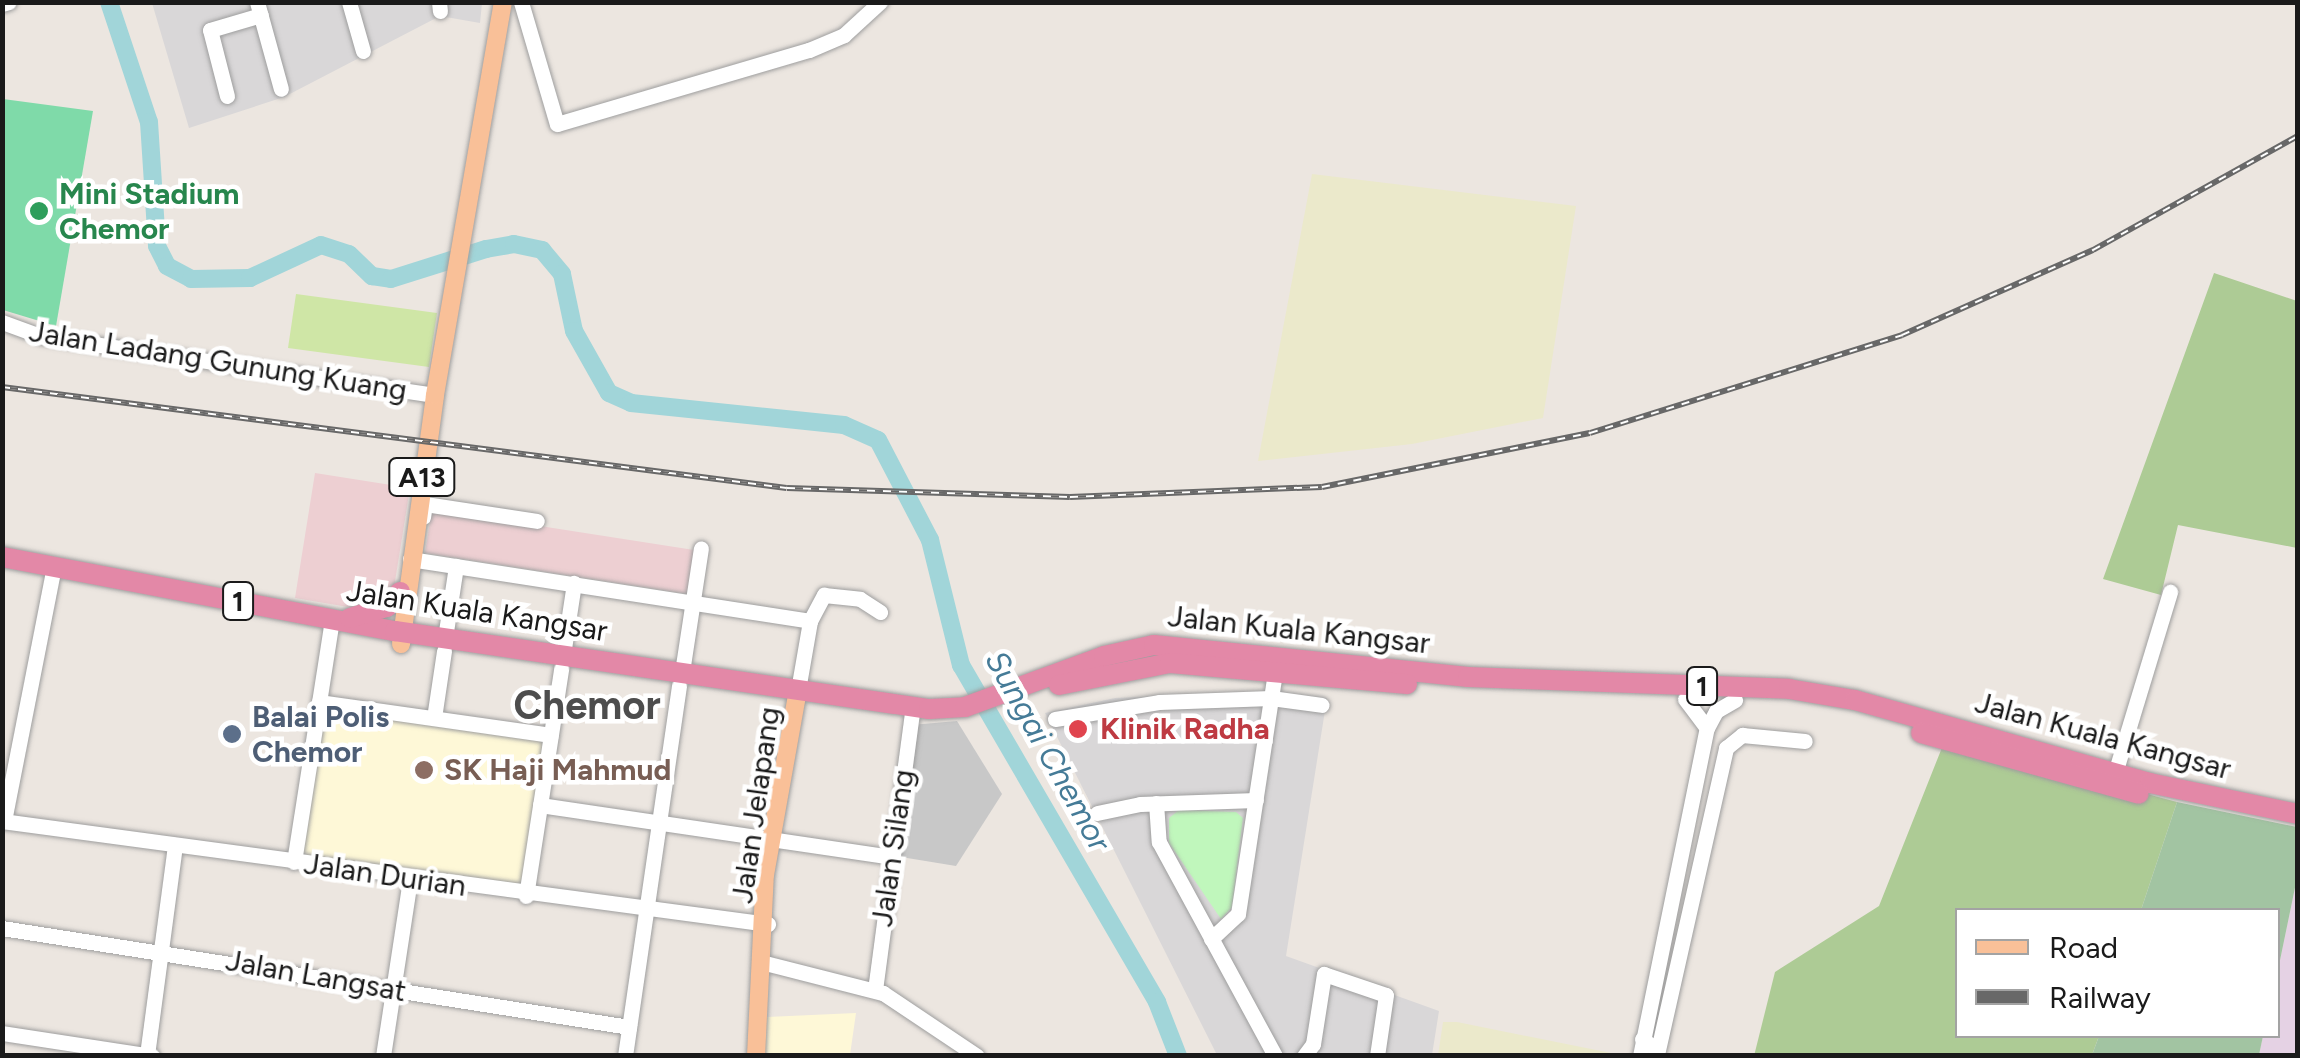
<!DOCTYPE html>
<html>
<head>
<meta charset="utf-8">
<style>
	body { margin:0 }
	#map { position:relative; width:2300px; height:1058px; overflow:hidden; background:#ece6e0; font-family:Figtree,sans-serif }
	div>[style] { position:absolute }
	.residential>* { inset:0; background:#d9d7d8 }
	.commercial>* { inset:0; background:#edcfd2 }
	.industrial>* { inset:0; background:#e5d2e4 }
	.education>* { inset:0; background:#fef8d7 }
	.religious>* { inset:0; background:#c8c8c8 }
	.farmland>* { inset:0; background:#ebe9cb }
	.grass>* { inset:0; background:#cfe6a6 }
	.forest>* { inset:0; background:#adcb95 }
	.cemetery>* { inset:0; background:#a2c4a2 }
	.park>* { inset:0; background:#c0f7bc }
	.pitch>* { inset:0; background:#7fdaa9 }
	.river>* { height:18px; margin:-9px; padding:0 9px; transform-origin:9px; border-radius:9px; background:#a1d5d9 }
	.roads { filter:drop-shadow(0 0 2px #9e9e9e) drop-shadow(0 0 2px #9e9e9e) }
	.minor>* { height:15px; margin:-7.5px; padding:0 7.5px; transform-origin:7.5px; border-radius:7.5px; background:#fff }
	.major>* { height:18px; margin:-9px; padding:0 9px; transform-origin:9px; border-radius:9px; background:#f9c098 }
	.highway>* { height:20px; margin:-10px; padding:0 10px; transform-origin:10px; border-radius:10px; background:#e388a7 }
	.rail>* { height:6px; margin-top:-3px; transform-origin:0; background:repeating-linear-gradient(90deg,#fff 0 8px,#686868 0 16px); box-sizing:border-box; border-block:2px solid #686868 }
	.dots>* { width:28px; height:28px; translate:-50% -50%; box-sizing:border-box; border:5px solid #fff; border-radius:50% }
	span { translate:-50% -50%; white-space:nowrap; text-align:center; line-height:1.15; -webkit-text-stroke:9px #fff; paint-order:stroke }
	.shield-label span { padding:2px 8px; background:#fff; border:2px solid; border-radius:8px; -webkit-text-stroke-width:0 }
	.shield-label { font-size:28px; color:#1a1a1a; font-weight:700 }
	.leisure-label { font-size:30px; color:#27864d; font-weight:700 }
	.left { translate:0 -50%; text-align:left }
	.street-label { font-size:30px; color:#1a1a1a }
	.service-label { font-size:30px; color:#4e5e75; font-weight:700 }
	.health-label { font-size:30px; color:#be3a42; font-weight:700 }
	.education-label { font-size:30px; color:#785e54; font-weight:700 }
	.water-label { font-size:32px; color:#457b97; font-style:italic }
	.district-label { font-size:40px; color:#4d4d4d; font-weight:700 }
	.frame { position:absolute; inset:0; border:5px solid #1a1a1a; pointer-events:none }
	.legend { position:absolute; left:1955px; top:908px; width:325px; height:130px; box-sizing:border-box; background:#fff; border:2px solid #a3a3a3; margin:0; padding:12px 18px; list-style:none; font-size:30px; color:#1a1a1a }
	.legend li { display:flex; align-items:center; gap:20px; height:50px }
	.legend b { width:50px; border:2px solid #a3a3a3 }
</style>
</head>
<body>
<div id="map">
	<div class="residential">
		<div style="clip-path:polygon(152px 3px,482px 3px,480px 23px,440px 16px,284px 97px,189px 128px)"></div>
		<div style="clip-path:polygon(1261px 692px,1327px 698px,1286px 956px,1439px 1011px,1432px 1055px,1217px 1055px,1045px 713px,1115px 698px)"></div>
	</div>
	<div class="commercial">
		<div style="clip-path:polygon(315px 473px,410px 488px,392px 600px,354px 608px,295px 598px)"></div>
		<div style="clip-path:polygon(432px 509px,694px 550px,688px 594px,425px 553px)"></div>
	</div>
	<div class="industrial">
		<div style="clip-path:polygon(2297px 878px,2297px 1055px,2259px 1055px,2263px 1036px,2278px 1036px,2278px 970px)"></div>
	</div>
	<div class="education">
		<div style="clip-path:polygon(314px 699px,551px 735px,526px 896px,289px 860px)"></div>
		<div style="clip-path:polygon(856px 1013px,850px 1055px,765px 1055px,767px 1017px)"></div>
	</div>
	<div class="religious">
		<div style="clip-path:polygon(957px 721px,1002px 794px,956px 866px,895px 856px,911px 725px)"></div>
	</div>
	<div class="farmland">
		<div style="clip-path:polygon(1312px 174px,1576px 206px,1543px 418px,1412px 444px,1258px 461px)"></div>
		<div style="clip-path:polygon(1443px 1022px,1457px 1022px,1621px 1055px,1438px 1055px)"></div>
	</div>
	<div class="grass">
		<div style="clip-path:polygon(296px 294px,437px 313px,429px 367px,288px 348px)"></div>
	</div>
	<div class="forest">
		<div style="clip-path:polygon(2214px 273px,2297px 301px,2297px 548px,2178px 525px,2161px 595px,2103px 579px)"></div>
		<div style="clip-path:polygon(1945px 740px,2177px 802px,2141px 910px,1958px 910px,1958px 1036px,2099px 1036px,2092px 1055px,1754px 1056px,1775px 972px,1879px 906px)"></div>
	</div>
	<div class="cemetery">
		<div style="clip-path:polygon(2177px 802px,2297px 827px,2297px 878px,2278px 970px,2278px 910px,2141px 910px)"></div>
		<div style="clip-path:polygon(2099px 1036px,2263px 1036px,2259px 1055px,2092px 1055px)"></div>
	</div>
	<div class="park">
		<div style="clip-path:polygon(1179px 810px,1236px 812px,1243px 818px,1232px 907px,1221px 919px,1169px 843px,1169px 818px)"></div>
	</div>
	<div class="pitch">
		<div style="clip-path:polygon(3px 99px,93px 111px,56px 326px,3px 310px)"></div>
	</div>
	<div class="river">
		<div style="left:109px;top:2px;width:126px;rotate:71.6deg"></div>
		<div style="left:149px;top:122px;width:124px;rotate:86.3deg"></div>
		<div style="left:157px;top:246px;width:22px;rotate:63deg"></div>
		<div style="left:167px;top:266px;width:27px;rotate:28deg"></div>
		<div style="left:191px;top:279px;width:59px;rotate:-1deg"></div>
		<div style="left:250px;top:278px;width:78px;rotate:-24.9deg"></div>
		<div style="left:321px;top:245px;width:29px;rotate:18deg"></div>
		<div style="left:349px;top:254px;width:32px;rotate:44deg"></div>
		<div style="left:372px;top:276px;width:19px;rotate:9deg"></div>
		<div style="left:391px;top:279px;width:100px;rotate:-17.5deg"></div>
		<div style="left:486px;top:249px;width:28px;rotate:-10deg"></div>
		<div style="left:514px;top:244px;width:29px;rotate:12deg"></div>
		<div style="left:542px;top:250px;width:31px;rotate:50deg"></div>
		<div style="left:562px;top:274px;width:58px;rotate:78.1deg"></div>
		<div style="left:574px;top:331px;width:71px;rotate:60.6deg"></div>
		<div style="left:609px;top:393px;width:24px;rotate:24deg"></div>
		<div style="left:631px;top:403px;width:214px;rotate:5.9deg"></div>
		<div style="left:844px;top:425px;width:37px;rotate:24deg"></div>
		<div style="left:878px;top:440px;width:113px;rotate:62.5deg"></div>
		<div style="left:930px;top:540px;width:129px;rotate:76.1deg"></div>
		<div style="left:961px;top:665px;width:390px;rotate:59.8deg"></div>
		<div style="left:1157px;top:1002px;width:58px;rotate:68.7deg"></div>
	</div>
	<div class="roads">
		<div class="minor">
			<div style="left:257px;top:2px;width:90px;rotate:74.6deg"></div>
			<div style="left:349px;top:2px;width:51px;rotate:74.1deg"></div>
			<div style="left:439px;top:2px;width:9px;rotate:84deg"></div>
			<div style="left:521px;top:2px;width:127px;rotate:73.6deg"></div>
			<div style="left:557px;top:124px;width:263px;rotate:-16.4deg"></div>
			<div style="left:809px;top:50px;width:38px;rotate:-23deg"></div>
			<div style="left:844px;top:35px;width:49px;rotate:-42.5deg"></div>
			<div style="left:2px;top:4px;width:7px;rotate:-16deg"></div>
			<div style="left:227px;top:96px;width:68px;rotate:-104.4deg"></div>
			<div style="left:210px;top:30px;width:53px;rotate:-16.4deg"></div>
			<div style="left:2px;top:322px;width:40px;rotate:20.2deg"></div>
			<div style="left:40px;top:336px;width:399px;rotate:8.5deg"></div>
			<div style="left:423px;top:517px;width:13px;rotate:-81deg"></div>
			<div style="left:425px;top:504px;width:113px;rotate:8.6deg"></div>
			<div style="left:410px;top:559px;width:405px;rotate:8.8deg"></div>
			<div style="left:445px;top:638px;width:73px;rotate:-81.3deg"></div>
			<div style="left:563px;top:655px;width:73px;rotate:-81.3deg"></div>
			<div style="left:682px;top:672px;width:125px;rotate:-81.3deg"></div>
			<div style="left:798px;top:690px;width:70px;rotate:-80.1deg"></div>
			<div style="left:810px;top:621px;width:30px;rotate:-62deg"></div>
			<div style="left:824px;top:595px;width:36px;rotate:6deg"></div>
			<div style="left:860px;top:599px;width:24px;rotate:33deg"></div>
			<div style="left:1685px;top:699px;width:36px;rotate:53deg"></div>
			<div style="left:319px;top:702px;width:234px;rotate:8.1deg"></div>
			<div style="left:434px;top:718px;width:68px;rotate:-81.5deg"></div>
			<div style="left:1055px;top:719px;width:105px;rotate:-9.3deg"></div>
			<div style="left:1159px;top:702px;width:112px;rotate:-2deg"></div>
			<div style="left:1271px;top:698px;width:51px;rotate:7.8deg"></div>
			<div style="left:2112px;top:783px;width:200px;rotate:-73.1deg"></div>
			<div style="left:1156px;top:803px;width:39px;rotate:86deg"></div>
			<div style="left:1159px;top:842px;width:243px;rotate:61.5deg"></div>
			<div style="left:540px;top:805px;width:355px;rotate:8.4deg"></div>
			<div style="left:1097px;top:813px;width:44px;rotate:-11.8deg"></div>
			<div style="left:1140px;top:804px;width:116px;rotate:-2deg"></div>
			<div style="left:2px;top:821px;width:773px;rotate:7.66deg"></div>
			<div style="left:4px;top:821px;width:259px;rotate:-78.9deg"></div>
			<div style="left:294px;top:862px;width:246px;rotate:-81.1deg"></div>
			<div style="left:526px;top:896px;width:230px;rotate:-81.2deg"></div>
			<div style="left:2px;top:928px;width:635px;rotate:8.97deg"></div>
			<div style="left:1211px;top:939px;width:37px;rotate:-43deg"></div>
			<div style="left:1238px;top:914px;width:245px;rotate:-81.3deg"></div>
			<div style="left:765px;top:963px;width:122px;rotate:14.3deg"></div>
			<div style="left:883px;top:993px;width:113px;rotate:33.8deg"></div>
			<div style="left:875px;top:990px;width:286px;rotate:-82.4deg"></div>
			<div style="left:2px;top:1033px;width:152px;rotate:8.7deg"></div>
			<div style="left:1642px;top:1039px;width:19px;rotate:35deg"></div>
			<div style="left:1658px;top:1050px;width:310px;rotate:-77.3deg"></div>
			<div style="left:1726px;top:748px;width:21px;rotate:-39deg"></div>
			<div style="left:1742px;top:735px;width:63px;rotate:5.4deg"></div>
			<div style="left:147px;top:1055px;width:212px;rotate:-82.4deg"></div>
			<div style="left:383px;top:1056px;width:179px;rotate:-81.3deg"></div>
			<div style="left:625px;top:1056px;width:374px;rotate:-81.7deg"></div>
			<div style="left:1304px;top:1056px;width:15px;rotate:-53deg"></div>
			<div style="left:1313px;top:1044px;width:71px;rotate:-81.1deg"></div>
			<div style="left:1324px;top:974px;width:65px;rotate:18.7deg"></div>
			<div style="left:1386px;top:995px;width:62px;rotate:98.4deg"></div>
			<div style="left:1640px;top:1056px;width:335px;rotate:-78.5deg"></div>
			<div style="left:1707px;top:728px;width:19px;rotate:-62deg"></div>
			<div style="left:1716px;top:711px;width:22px;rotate:-30deg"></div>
		</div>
		<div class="major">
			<div style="left:401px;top:644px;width:251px;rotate:-82.2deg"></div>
			<div style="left:435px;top:395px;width:399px;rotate:-80.2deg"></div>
			<div style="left:756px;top:1056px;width:181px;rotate:-87.2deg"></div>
			<div style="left:765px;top:875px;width:188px;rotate:-79.9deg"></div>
		</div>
		<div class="highway">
			<div style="left:2px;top:557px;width:400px;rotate:10.7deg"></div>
			<div style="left:395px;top:631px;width:540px;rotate:8.31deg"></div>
			<div style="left:929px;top:709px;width:36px;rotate:-3deg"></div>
			<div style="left:965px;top:707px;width:148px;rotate:-20.1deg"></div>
			<div style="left:1104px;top:656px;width:51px;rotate:-12.4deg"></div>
			<div style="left:1154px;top:645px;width:316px;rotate:5.8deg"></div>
			<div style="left:1468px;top:677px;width:321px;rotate:2.1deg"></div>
			<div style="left:1789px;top:689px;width:67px;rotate:9.5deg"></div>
			<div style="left:1855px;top:700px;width:306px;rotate:15.7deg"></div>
			<div style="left:2150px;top:783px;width:151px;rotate:11.8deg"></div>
			<div style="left:350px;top:618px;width:39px;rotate:-17deg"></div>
			<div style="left:387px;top:607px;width:20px;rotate:-49deg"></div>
			<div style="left:1059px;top:685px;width:113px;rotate:-11.2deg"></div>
			<div style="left:1170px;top:663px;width:238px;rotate:5.1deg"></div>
			<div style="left:1921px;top:733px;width:226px;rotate:15.6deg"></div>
		</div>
	</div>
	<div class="rail">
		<div style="left:2px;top:387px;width:791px;rotate:7.33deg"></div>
		<div style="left:787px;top:488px;width:283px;rotate:1.8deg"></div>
		<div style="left:1070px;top:497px;width:252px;rotate:-2.3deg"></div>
		<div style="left:1322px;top:487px;width:273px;rotate:-11.4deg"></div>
		<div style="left:1590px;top:433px;width:327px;rotate:-17.4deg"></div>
		<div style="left:1902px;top:335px;width:209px;rotate:-24deg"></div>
		<div style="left:2093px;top:250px;width:235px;rotate:-29.1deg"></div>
	</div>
	<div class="dots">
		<div style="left:39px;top:211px;background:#2e9e5b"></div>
		<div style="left:1078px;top:729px;background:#e0444e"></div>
		<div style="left:232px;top:734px;background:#5c6f8a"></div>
		<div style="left:424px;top:770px;background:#8d6e63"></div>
	</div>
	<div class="shield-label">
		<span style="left:422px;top:477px">A13</span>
		<span style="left:238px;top:601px">1</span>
		<span style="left:1702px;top:686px">1</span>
	</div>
	<div class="leisure-label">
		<span class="left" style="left:59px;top:211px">Mini Stadium<br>Chemor</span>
	</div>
	<div class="street-label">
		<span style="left:218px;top:361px;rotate:9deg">Jalan Ladang Gunung Kuang</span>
		<span style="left:477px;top:611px;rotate:9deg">Jalan Kuala Kangsar</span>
		<span style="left:1299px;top:630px;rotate:6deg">Jalan Kuala Kangsar</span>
		<span style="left:2103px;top:736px;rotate:15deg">Jalan Kuala Kangsar</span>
		<span style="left:756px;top:805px;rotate:-82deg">Jalan Jelapang</span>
		<span style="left:893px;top:848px;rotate:-82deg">Jalan Silang</span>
		<span style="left:385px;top:875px;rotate:8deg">Jalan Durian</span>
		<span style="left:316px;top:976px;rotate:10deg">Jalan Langsat</span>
	</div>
	<div class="service-label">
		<span class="left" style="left:252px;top:734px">Balai Polis<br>Chemor</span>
	</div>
	<div class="health-label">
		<span class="left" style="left:1100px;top:729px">Klinik Radha</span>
	</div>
	<div class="education-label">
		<span class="left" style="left:444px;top:770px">SK Haji Mahmud</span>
	</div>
	<div class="water-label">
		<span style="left:1048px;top:751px;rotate:61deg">Sungai Chemor</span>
	</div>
	<div class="district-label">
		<span style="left:587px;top:705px">Chemor</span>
	</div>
	<div class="frame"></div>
	<ul class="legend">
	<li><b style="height:12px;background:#f9c098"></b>Road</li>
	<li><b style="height:12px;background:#686868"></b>Railway</li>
	</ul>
</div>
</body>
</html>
